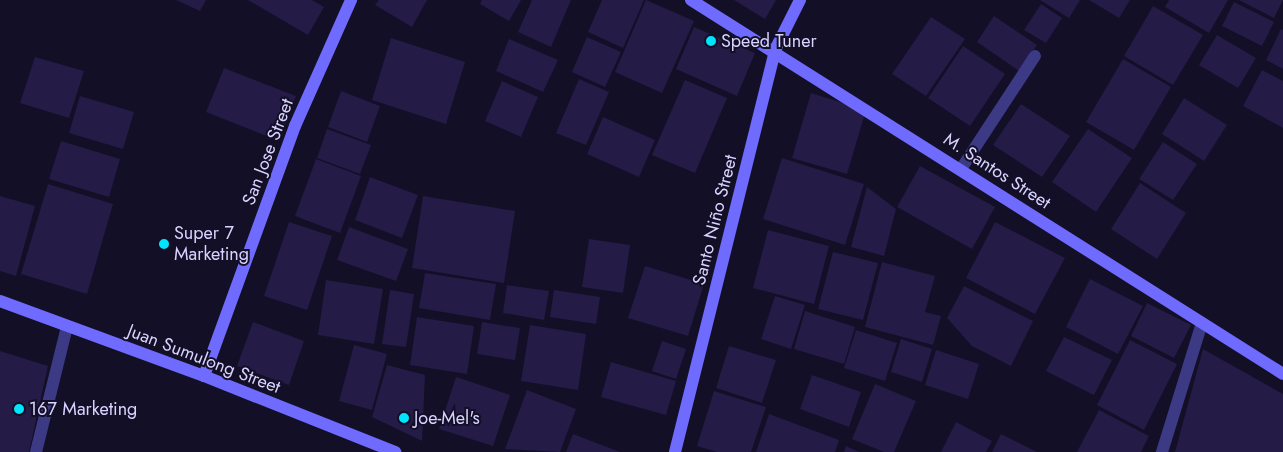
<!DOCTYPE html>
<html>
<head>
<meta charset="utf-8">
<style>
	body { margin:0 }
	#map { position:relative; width:1283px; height:452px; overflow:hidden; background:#130f26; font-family:Jost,sans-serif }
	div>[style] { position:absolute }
	.building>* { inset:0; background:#241b47 }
	.street>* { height:12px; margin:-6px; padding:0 6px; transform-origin:6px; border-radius:6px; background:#3d3a85 }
	.secondary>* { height:12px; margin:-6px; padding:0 6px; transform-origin:6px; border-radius:6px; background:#6f6bff }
	.dots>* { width:14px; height:14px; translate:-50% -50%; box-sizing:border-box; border:2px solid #130f26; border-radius:50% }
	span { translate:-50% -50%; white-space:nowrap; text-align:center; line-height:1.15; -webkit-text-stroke:4px #130f26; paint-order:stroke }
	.poi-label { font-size:18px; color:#d9d4ff }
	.left { translate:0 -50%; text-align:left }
	.street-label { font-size:18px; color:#d9d4ff }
</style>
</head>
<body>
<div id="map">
	<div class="building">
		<div style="clip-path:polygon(176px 0,206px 0,200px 11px)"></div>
		<div style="clip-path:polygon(248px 0,312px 0,324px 7px,308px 35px)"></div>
		<div style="clip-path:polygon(379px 0,427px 0,412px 27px,375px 5px)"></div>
		<div style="clip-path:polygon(482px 0,521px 0,509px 21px,480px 4px)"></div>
		<div style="clip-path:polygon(532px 0,571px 0,551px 47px,518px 32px)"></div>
		<div style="clip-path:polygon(602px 0,644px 0,623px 48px,588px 32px)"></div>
		<div style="clip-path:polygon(646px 0,694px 21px,662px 93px,615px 72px)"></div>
		<div style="clip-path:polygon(734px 0,776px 0,765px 19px)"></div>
		<div style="clip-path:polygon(1040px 0,1080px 0,1069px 18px)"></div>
		<div style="clip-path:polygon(1089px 0,1130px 0,1119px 18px)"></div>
		<div style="clip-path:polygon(1169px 0,1228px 0,1209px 33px,1165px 7px)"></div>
		<div style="clip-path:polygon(1239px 0,1283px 0,1274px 18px)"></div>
		<div style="clip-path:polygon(1234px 2px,1274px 22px,1262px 46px,1222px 26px)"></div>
		<div style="clip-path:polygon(1041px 4px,1062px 18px,1046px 43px,1024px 30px)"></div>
		<div style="clip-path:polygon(1153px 6px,1203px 35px,1173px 85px,1124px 56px)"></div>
		<div style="clip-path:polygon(994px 16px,1037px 45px,1019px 71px,977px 42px)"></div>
		<div style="clip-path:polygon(931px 17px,965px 39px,926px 96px,892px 74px)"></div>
		<div style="clip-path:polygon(694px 27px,755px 53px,737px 96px,676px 69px)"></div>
		<div style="clip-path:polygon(1281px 29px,1283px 30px,1283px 69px,1266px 60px)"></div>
		<div style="clip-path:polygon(1217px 35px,1256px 58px,1238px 88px,1199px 65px)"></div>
		<div style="clip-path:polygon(587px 37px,621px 52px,605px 87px,572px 72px)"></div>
		<div style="clip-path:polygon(391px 38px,465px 62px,446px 124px,372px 100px)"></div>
		<div style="clip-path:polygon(509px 39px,558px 60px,543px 92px,496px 71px)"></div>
		<div style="clip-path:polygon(963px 46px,1005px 74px,970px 126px,928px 98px)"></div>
		<div style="clip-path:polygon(35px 57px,84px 71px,69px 118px,20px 103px)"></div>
		<div style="clip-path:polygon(1123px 59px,1171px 87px,1134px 150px,1086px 122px)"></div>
		<div style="clip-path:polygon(224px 68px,296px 96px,279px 141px,206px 112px)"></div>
		<div style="clip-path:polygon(1262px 70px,1283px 81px,1283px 128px,1243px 106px)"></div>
		<div style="clip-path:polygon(579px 79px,609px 92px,586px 145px,556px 133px)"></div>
		<div style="clip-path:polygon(685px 80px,727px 98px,695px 173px,652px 155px)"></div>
		<div style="clip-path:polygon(502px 81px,538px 97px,521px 137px,485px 121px)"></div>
		<div style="clip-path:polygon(341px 91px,380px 106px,367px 142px,328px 127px)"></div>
		<div style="clip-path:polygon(811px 93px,866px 110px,847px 174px,792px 158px)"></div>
		<div style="clip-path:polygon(80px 96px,134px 112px,123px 149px,69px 133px)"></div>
		<div style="clip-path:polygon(1184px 98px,1227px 125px,1204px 161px,1162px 134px)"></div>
		<div style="clip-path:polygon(1021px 104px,1070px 136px,1042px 177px,993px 145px)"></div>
		<div style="clip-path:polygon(603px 117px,655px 140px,639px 177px,587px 154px)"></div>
		<div style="clip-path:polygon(327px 129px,371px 145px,360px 174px,317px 158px)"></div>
		<div style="clip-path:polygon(1088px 129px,1132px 158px,1096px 212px,1052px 182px)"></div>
		<div style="clip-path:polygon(61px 141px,120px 159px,109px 197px,49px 179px)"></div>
		<div style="clip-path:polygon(1163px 142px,1197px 164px,1173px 200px,1139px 179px)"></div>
		<div style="clip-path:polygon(782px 158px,864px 184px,845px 245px,763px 219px)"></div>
		<div style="clip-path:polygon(316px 159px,361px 176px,340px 233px,295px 216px)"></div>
		<div style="clip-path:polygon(920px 166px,995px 207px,972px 249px,897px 207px)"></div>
		<div style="clip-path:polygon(370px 177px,418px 195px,402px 238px,355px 220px)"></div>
		<div style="clip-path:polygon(1140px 183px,1186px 213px,1157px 259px,1111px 229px)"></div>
		<div style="clip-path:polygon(48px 184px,113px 204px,87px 294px,21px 274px)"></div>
		<div style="clip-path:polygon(867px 187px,896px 209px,884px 256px,851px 247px)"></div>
		<div style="clip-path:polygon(0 196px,35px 206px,16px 276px,0 271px)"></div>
		<div style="clip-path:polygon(423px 196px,515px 211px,504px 283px,412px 268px)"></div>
		<div style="clip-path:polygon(289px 222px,332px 236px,307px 310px,264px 296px)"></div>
		<div style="clip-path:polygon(995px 222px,1065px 258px,1035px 314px,966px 278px)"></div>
		<div style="clip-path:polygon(349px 227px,408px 249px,396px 281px,337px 260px)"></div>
		<div style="clip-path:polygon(768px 230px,829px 246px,814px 304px,753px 288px)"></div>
		<div style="clip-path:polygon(589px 239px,630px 245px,623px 293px,582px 287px)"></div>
		<div style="clip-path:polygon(833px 252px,878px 263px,863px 320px,818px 309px)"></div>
		<div style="clip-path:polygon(882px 262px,935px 276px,925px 312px,941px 316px,933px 345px,865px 327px)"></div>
		<div style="clip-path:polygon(645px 266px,704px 284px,688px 336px,628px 318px)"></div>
		<div style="clip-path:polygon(425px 273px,496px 284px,490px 320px,419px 308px)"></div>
		<div style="clip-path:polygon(1090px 279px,1143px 306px,1118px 354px,1066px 327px)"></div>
		<div style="clip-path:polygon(326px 280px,383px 289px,374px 344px,318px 335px)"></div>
		<div style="clip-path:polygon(507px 285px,549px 291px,544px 320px,503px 313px)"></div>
		<div style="clip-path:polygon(964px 286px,1033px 321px,1011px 366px,972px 346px,947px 318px)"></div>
		<div style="clip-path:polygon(390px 290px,414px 294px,406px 347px,382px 344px)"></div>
		<div style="clip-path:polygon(554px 290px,600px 297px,596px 324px,550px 317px)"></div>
		<div style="clip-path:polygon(775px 296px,805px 305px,791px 349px,761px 339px)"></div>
		<div style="clip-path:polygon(1147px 303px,1191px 325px,1174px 358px,1131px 336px)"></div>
		<div style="clip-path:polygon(805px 311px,855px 327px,844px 364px,794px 349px)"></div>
		<div style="clip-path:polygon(417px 317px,474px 326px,467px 374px,410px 365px)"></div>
		<div style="clip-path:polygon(253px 322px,304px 341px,289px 385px,237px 366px)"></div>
		<div style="clip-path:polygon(482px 322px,520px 328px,515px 360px,477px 354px)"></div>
		<div style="clip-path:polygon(530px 325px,586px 334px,578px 390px,521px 381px)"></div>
		<div style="clip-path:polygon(856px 330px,897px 343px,885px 381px,844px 368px)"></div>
		<div style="clip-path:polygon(1064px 337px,1112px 360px,1094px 395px,1046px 371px)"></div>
		<div style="clip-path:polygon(901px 339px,932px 349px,922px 382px,891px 372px)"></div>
		<div style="clip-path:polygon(1130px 340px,1177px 364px,1144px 430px,1097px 405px)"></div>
		<div style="clip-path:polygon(662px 341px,686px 349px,676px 379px,652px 371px)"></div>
		<div style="clip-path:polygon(354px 345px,387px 354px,372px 410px,339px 401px)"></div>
		<div style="clip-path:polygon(729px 346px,776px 360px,762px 403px,716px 388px)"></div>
		<div style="clip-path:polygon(1203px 349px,1283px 394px,1283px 452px,1175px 452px)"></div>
		<div style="clip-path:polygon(936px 350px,979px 364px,968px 399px,925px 385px)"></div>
		<div style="clip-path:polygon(0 351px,48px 366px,29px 452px,0 452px)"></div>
		<div style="clip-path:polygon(611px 362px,676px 381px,666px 415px,601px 397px)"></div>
		<div style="clip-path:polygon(387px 365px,425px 375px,422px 441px,372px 417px)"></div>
		<div style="clip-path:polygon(812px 375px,861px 392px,849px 427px,800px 409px)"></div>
		<div style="clip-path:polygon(456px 377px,510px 395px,493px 446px,439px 429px)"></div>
		<div style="clip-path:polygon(875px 384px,916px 401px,894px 452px,884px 452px,852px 439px)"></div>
		<div style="clip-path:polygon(527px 390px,576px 409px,560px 452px,505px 449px)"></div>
		<div style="clip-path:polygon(714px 391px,766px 407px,751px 452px,717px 452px,697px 446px)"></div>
		<div style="clip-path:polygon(1099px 410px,1149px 436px,1141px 452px,1077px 452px)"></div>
		<div style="clip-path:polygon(769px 414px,839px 440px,835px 452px,756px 452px)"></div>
		<div style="clip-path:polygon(956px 422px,992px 441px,986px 452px,941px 452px)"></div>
		<div style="clip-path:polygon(573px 434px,620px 452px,566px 452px)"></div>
		<div style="clip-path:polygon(1001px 434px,1037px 452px,992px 452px)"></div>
		<div style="clip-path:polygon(846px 446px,859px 452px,844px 452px)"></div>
	</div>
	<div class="street">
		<div style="left:961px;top:169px;width:135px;rotate:-56.8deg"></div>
		<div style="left:36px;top:452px;width:129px;rotate:-76.1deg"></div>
		<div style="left:1162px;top:452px;width:135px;rotate:-72.8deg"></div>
	</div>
	<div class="secondary">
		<div style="left:691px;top:0;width:700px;rotate:32.28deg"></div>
		<div style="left:0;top:301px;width:217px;rotate:20.2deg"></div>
		<div style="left:204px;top:376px;width:206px;rotate:21.7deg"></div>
		<div style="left:204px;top:376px;width:266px;rotate:-70deg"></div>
		<div style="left:295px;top:126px;width:138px;rotate:-66deg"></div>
		<div style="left:675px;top:452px;width:414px;rotate:-76deg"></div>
		<div style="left:775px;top:50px;width:56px;rotate:-63.4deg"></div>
	</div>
	<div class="dots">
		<div style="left:711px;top:41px;background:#00e5ff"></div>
		<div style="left:164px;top:244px;background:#00e5ff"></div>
		<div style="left:19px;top:409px;background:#00e5ff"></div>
		<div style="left:404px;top:418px;background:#00e5ff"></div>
	</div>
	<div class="poi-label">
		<span class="left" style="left:721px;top:41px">Speed Tuner</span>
		<span class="left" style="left:174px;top:244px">Super 7<br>Marketing</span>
		<span class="left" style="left:29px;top:409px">167 Marketing</span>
		<span class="left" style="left:414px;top:418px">Joe-Mel's</span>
	</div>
	<div class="street-label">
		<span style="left:268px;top:152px;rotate:-69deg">San Jose Street</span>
		<span style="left:997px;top:171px;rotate:33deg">M. Santos Street</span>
		<span style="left:715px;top:220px;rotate:-76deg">Santo Niño Street</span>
		<span style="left:204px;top:359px;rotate:21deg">Juan Sumulong Street</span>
	</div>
</div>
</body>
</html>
